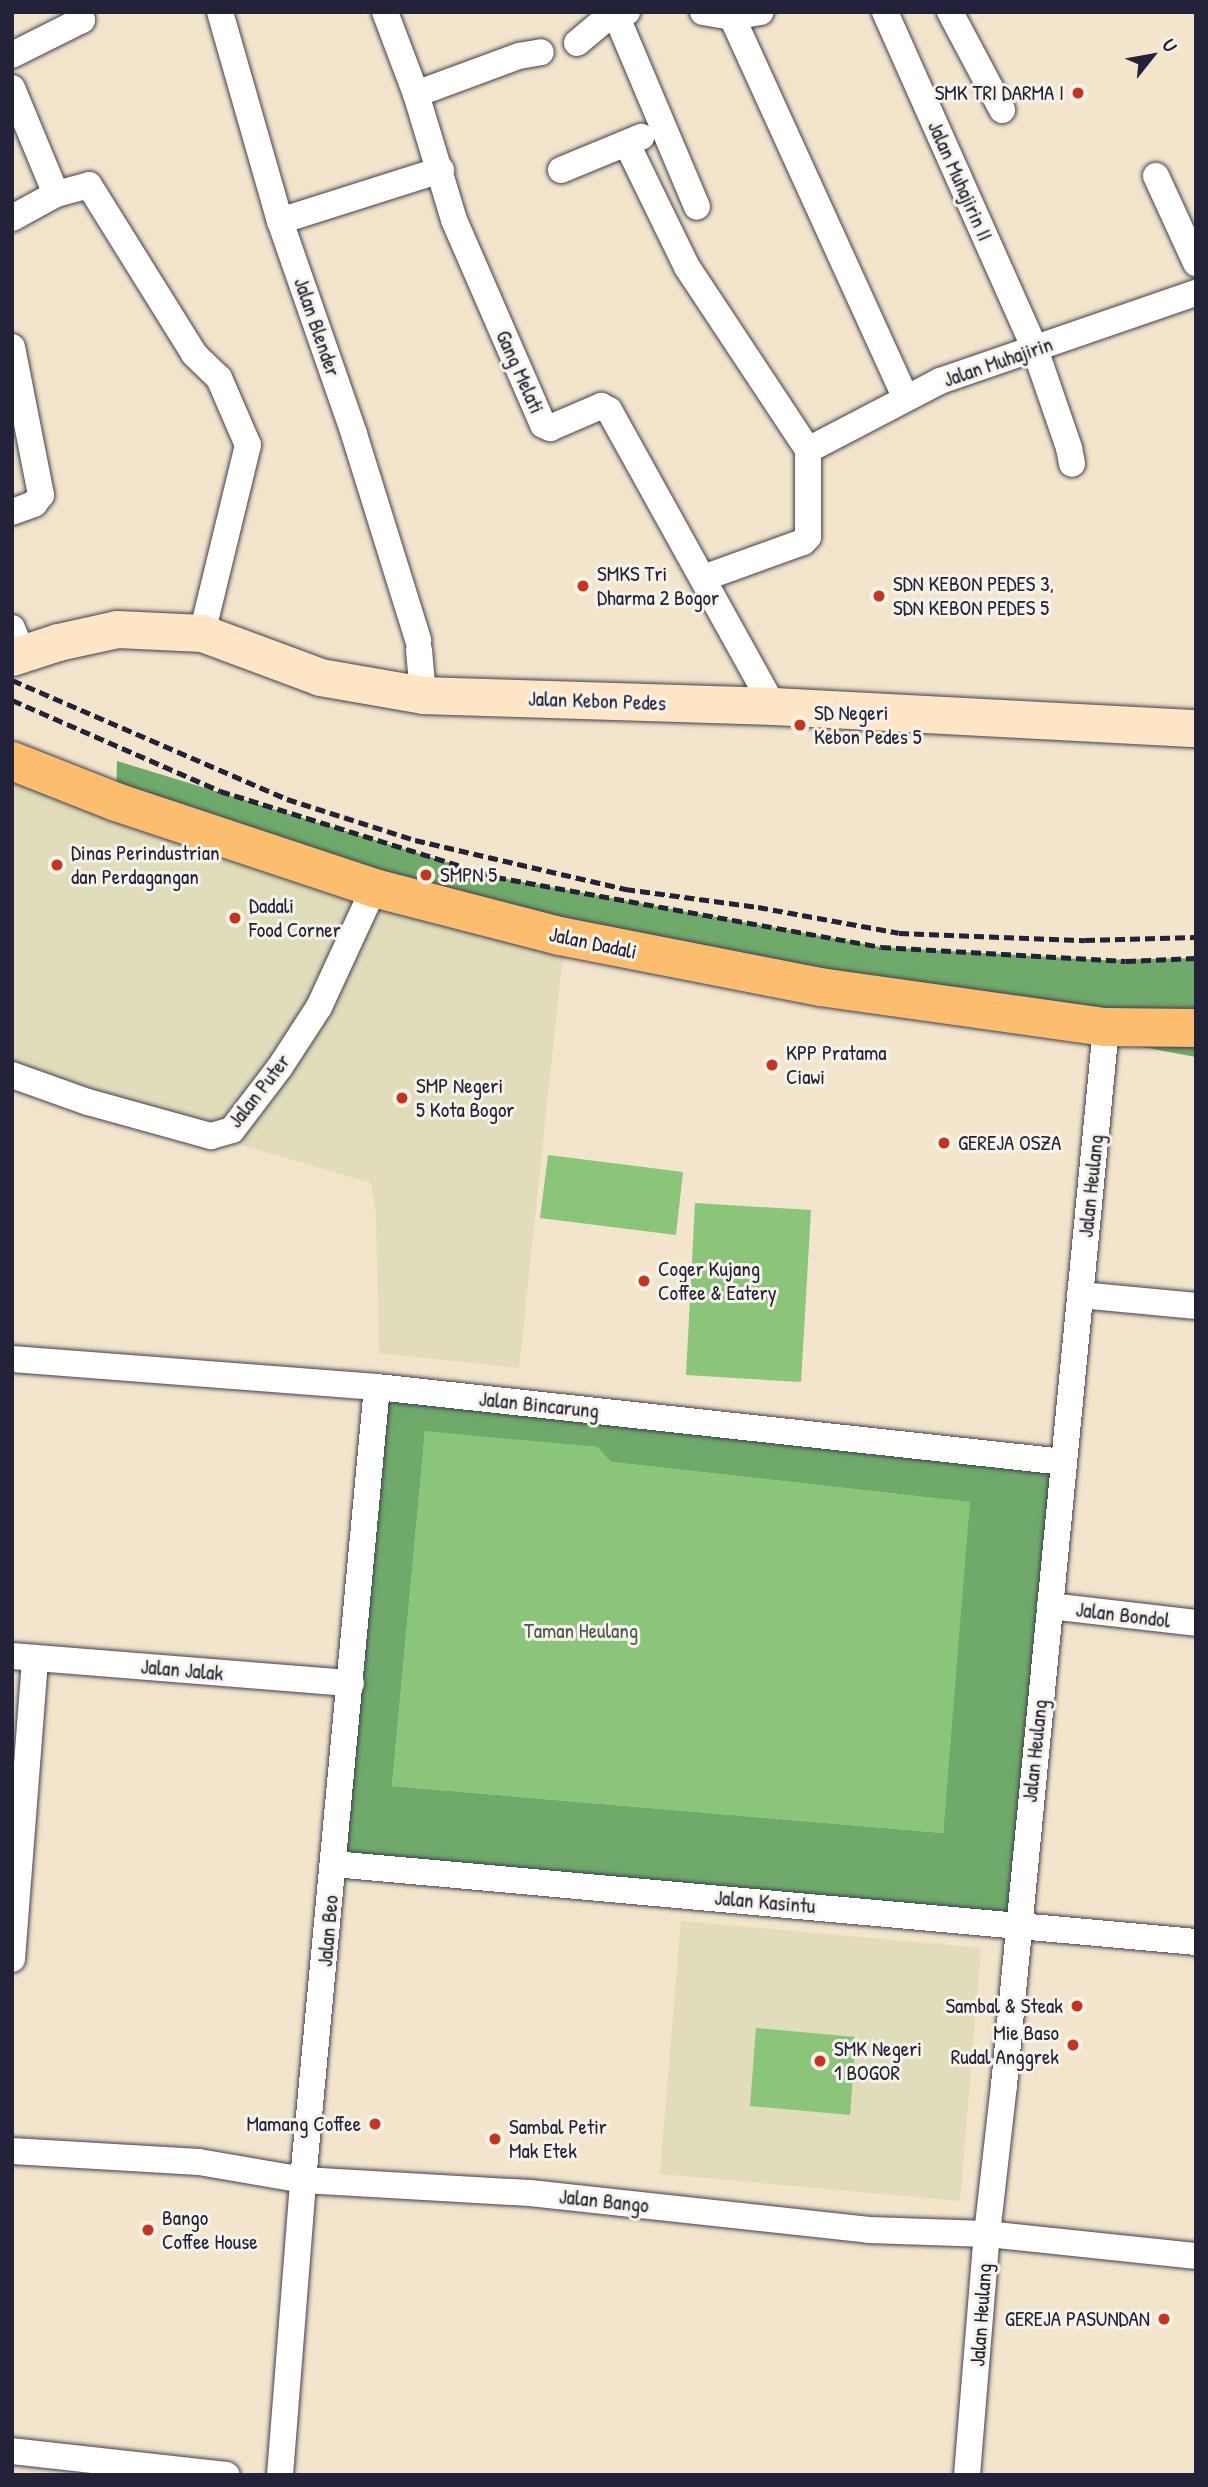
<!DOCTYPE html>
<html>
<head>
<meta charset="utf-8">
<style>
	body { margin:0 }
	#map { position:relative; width:1208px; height:2487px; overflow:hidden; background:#f2e5cb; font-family:"Patrick Hand",sans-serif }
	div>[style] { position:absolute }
	.built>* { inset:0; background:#e1dcba }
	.green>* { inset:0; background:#8ac57a }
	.forest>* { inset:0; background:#6faa6a }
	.roads { filter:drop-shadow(0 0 2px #413f51) drop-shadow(0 0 2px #413f51) }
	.street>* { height:26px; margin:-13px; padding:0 13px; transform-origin:13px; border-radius:13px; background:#fff }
	.secondary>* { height:37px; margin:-18.5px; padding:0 18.5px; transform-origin:18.5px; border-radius:18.5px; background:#fee5c5 }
	.primary>* { height:38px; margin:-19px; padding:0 19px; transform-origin:19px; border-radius:19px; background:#fcbd6f }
	.rail>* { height:5px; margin-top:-2.5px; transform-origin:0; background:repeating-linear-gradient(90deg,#22223b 0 10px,transparent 0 15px) }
	.dots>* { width:19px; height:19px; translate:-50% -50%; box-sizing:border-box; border:4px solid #f7f3e8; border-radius:50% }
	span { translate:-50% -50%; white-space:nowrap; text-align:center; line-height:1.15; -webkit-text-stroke:6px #f7f3e8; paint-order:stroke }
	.poi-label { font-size:21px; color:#22223b }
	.right { translate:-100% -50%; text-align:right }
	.left { translate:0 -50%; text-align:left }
	.street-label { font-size:21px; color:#22223b }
	.park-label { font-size:21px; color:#465b51 }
	.frame { position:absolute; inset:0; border:14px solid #22223b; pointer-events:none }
	.north { position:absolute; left:1117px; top:21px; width:70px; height:70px; -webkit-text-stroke:5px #f7f3e8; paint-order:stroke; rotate:59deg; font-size:19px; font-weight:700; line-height:28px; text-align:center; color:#22223b }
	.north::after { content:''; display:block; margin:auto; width:24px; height:32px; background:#22223b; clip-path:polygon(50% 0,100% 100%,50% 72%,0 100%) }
</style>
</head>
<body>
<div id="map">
	<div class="built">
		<div style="clip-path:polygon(12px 758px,569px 939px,561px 972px,519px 1368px,379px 1353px,376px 1214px,371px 1183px,211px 1136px,12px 1070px)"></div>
		<div style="clip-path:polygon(681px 1921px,981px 1948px,960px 2201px,660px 2174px)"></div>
	</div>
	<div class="green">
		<div style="clip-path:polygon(548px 1155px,683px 1172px,676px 1235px,540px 1218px)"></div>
		<div style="clip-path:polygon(695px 1203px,811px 1210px,801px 1382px,686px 1375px)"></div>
		<div style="clip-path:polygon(425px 1430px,597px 1447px,611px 1462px,971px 1502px,943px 1833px,392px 1786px)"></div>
		<div style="clip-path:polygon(756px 2028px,856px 2037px,850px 2115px,750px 2106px)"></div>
	</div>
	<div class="forest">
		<div style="clip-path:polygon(117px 761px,496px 877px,881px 947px,1102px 960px,1196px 958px,1196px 1057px,820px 987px,116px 802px)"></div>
		<div style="clip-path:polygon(evenodd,377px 1387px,1064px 1462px,1019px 1939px,334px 1864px,377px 1387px,425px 1431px,597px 1447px,611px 1462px,970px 1502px,943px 1833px,392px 1786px,425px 1431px)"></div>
	</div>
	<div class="roads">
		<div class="street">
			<div style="left:220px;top:12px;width:217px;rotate:74deg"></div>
			<div style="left:280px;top:221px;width:225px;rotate:70.8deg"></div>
			<div style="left:354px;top:434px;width:216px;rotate:72.7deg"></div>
			<div style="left:385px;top:12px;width:88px;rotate:69.3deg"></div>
			<div style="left:416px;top:94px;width:132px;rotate:73.2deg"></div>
			<div style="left:454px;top:220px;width:223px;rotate:66.5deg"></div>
			<div style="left:543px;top:425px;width:8px;rotate:23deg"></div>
			<div style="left:550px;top:428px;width:56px;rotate:-23.3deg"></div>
			<div style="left:601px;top:406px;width:9px;rotate:27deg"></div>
			<div style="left:609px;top:410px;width:338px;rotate:61deg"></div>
			<div style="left:703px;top:12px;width:29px;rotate:10deg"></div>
			<div style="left:732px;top:17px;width:29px;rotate:-10deg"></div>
			<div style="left:885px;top:12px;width:369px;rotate:66deg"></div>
			<div style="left:1035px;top:349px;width:105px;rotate:71deg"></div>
			<div style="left:1069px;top:448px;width:16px;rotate:79deg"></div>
			<div style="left:950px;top:12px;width:111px;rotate:62deg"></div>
			<div style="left:616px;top:15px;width:208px;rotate:67.1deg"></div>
			<div style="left:732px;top:17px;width:418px;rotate:65.5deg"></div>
			<div style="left:577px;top:43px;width:39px;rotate:-40deg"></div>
			<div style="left:607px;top:18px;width:21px;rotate:-17deg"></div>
			<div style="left:12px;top:55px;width:78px;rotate:-26.6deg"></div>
			<div style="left:82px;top:20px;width:9px;rotate:-111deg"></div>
			<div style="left:12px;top:88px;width:115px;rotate:67.5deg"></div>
			<div style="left:56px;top:194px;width:34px;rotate:-15deg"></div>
			<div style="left:89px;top:185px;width:199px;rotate:58.1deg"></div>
			<div style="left:194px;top:354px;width:35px;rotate:44deg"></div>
			<div style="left:219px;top:378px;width:73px;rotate:66.6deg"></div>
			<div style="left:248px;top:445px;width:194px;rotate:103.7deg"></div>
			<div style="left:416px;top:94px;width:110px;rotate:-20.3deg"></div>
			<div style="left:519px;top:56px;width:22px;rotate:-10deg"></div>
			<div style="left:627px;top:144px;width:137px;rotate:64deg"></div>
			<div style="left:687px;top:267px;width:219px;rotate:56.5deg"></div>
			<div style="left:808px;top:450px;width:87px;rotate:90deg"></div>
			<div style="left:808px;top:537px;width:7px;rotate:135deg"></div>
			<div style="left:803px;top:542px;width:106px;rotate:160.2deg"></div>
			<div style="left:561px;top:170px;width:87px;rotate:-22.4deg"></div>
			<div style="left:1156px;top:176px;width:96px;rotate:65.3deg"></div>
			<div style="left:12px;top:218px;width:50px;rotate:-28.6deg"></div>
			<div style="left:280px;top:221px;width:169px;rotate:-17.6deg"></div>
			<div style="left:12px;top:347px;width:151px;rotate:78.9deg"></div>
			<div style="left:41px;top:495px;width:11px;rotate:128deg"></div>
			<div style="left:34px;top:504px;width:23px;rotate:160deg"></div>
			<div style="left:808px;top:450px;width:149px;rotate:-27.6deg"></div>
			<div style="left:940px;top:381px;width:271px;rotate:-19deg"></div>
			<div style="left:12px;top:628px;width:27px;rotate:68deg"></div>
			<div style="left:419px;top:650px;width:45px;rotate:84.9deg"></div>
			<div style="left:12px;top:1075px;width:81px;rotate:19.6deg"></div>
			<div style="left:88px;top:1102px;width:128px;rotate:15.5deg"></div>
			<div style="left:211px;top:1136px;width:22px;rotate:-16deg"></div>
			<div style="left:232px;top:1130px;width:79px;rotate:-52.7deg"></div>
			<div style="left:280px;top:1067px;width:72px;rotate:-57deg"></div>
			<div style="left:319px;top:1007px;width:131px;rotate:-65.2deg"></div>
			<div style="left:1080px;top:1295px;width:117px;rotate:5.4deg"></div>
			<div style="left:12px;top:1359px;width:366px;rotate:4.4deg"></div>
			<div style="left:377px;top:1387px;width:691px;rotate:6.23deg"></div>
			<div style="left:1050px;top:1606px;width:147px;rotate:6.6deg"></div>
			<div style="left:12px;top:1656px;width:340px;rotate:4.6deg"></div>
			<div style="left:334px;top:1864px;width:866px;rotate:5.17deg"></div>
			<div style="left:12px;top:1959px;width:302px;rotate:-85.6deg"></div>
			<div style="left:12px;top:2151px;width:187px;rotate:3.4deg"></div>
			<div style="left:199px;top:2162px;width:106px;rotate:9.8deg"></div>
			<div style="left:303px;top:2180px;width:227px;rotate:3.3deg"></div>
			<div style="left:530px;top:2193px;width:341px;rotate:6.2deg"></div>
			<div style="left:869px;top:2230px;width:118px;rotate:1.9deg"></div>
			<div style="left:987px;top:2234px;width:210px;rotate:6deg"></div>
			<div style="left:12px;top:2451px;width:216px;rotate:6.4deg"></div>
			<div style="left:280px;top:2475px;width:296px;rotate:-85.5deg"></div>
			<div style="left:303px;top:2180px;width:796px;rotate:-84.67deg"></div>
			<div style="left:967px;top:2475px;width:242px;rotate:-85.3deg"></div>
			<div style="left:987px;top:2234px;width:150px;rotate:-83.5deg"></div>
			<div style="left:1004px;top:2085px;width:1063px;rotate:-84.49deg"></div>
		</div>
		<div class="secondary">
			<div style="left:12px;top:657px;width:48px;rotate:-18.1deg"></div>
			<div style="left:58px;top:642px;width:60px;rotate:-12.4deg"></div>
			<div style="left:117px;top:629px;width:85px;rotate:2.7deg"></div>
			<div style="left:202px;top:633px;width:126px;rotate:20.4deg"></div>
			<div style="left:320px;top:677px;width:105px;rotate:9.9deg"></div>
			<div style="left:423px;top:695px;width:350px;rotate:1.8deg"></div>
			<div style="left:773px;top:706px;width:424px;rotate:3deg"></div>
		</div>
		<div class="primary">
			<div style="left:12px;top:761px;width:112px;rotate:21.5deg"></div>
			<div style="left:116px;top:802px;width:272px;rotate:18.4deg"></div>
			<div style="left:374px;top:888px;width:192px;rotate:14.5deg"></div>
			<div style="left:560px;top:936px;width:265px;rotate:11.1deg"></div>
			<div style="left:820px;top:987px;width:289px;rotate:8deg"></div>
			<div style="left:1106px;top:1027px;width:90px;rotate:0.6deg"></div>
		</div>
	</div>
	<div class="rail">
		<div style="left:12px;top:680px;width:300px;rotate:23.4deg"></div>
		<div style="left:287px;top:799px;width:134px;rotate:17.8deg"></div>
		<div style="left:415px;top:840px;width:216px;rotate:13.1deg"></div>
		<div style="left:625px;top:889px;width:134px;rotate:7.7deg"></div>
		<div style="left:758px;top:907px;width:143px;rotate:10.4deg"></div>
		<div style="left:899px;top:933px;width:186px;rotate:2.2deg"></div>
		<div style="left:1085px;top:940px;width:111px;rotate:-1.5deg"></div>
		<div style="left:12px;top:700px;width:227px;rotate:23.6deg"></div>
		<div style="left:220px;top:791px;width:289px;rotate:17.3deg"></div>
		<div style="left:496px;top:877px;width:391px;rotate:10.3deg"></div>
		<div style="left:881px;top:947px;width:245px;rotate:3.3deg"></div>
		<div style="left:1126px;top:961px;width:70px;rotate:-2.5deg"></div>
	</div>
	<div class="dots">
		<div style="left:1078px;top:93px;background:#c8321e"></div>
		<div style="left:583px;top:586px;background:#c8321e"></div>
		<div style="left:879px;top:596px;background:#c8321e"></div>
		<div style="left:800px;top:725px;background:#c8321e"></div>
		<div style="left:57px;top:865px;background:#c8321e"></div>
		<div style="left:426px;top:875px;background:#c8321e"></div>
		<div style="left:235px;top:918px;background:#c8321e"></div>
		<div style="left:772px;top:1065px;background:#c8321e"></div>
		<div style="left:402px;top:1098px;background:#c8321e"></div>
		<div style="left:944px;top:1143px;background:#c8321e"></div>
		<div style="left:644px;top:1281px;background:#c8321e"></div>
		<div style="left:1077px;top:2006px;background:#c8321e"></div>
		<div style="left:1073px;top:2045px;background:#c8321e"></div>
		<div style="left:820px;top:2061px;background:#c8321e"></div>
		<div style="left:375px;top:2124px;background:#c8321e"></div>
		<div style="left:495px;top:2139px;background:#c8321e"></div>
		<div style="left:148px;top:2230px;background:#c8321e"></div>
		<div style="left:1164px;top:2319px;background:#c8321e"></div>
	</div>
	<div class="poi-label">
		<span class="right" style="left:1064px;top:93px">SMK TRI DARMA I</span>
		<span class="left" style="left:597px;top:586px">SMKS Tri<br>Dharma 2 Bogor</span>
		<span class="left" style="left:893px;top:596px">SDN KEBON PEDES 3,<br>SDN KEBON PEDES 5</span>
		<span class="left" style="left:814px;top:725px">SD Negeri<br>Kebon Pedes 5</span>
		<span class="left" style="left:71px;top:865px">Dinas Perindustrian<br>dan Perdagangan</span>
		<span class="left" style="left:440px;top:875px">SMPN 5</span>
		<span class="left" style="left:249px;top:918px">Dadali<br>Food Corner</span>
		<span class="left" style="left:786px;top:1065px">KPP Pratama<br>Ciawi</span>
		<span class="left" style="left:416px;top:1098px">SMP Negeri<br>5 Kota Bogor</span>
		<span class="left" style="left:958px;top:1143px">GEREJA OSZA</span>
		<span class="left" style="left:658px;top:1281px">Coger Kujang<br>Coffee &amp; Eatery</span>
		<span class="right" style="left:1063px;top:2006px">Sambal &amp; Steak</span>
		<span class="right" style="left:1059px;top:2045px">Mie Baso<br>Rudal Anggrek</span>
		<span class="left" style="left:834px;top:2061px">SMK Negeri<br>1 BOGOR</span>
		<span class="right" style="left:361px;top:2124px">Mamang Coffee</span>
		<span class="left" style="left:509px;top:2139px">Sambal Petir<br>Mak Etek</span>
		<span class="left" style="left:162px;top:2230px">Bango<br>Coffee House</span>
		<span class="right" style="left:1150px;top:2319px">GEREJA PASUNDAN</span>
	</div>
	<div class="street-label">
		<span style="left:960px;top:181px;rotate:66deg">Jalan Muhajirin II</span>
		<span style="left:317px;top:327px;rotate:71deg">Jalan Blender</span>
		<span style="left:998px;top:362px;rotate:-19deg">Jalan Muhajirin</span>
		<span style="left:520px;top:372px;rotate:66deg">Gang Melati</span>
		<span style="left:597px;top:701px;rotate:2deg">Jalan Kebon Pedes</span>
		<span style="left:593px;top:943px;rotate:12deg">Jalan Dadali</span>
		<span style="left:259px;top:1091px;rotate:-52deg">Jalan Puter</span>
		<span style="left:1091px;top:1186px;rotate:-84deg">Jalan Heulang</span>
		<span style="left:539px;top:1405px;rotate:6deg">Jalan Bincarung</span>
		<span style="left:1123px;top:1615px;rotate:7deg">Jalan Bondol</span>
		<span style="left:182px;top:1670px;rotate:5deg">Jalan Jalak</span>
		<span style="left:1035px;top:1751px;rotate:-84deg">Jalan Heulang</span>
		<span style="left:765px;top:1902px;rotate:5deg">Jalan Kasintu</span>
		<span style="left:328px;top:1931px;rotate:-85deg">Jalan Beo</span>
		<span style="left:604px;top:2201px;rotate:6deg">Jalan Bango</span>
		<span style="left:981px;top:2315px;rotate:-86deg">Jalan Heulang</span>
	</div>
	<div class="park-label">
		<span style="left:581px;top:1631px">Taman Heulang</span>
	</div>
	<div class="frame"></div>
	<div class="north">U</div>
</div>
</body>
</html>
